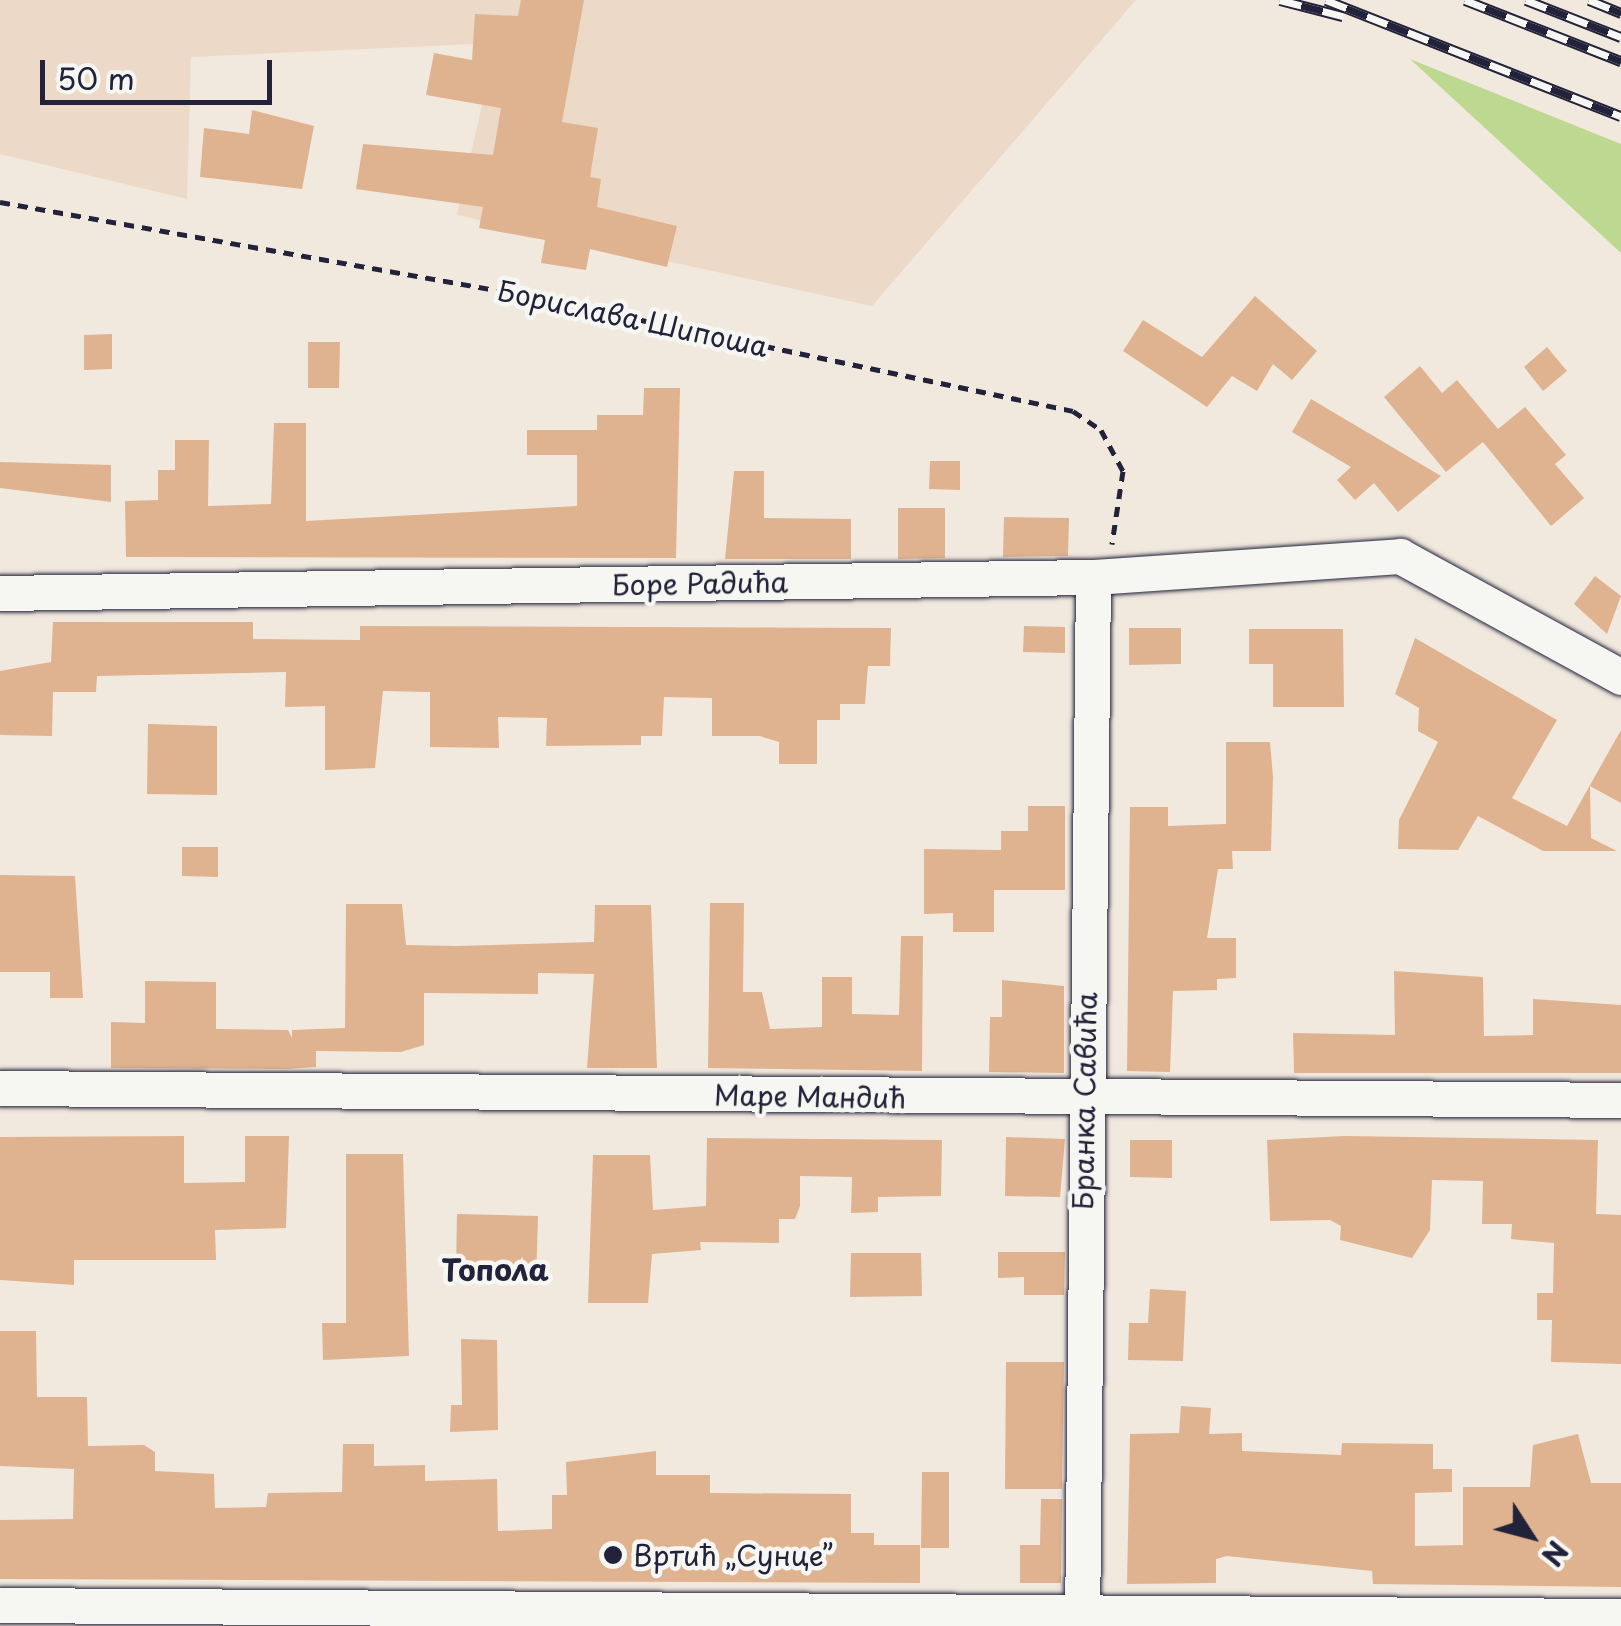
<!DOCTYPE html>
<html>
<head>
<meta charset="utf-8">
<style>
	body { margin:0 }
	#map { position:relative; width:1621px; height:1626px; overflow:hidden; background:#f1e9de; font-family:"Playpen Sans",sans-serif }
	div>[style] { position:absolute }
	.built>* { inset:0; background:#ecd9c7 }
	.green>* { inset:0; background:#bdd991 }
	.building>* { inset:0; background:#dfb390 }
	.path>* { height:5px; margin-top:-2.5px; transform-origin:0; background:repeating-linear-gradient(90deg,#22223b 0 10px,transparent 0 18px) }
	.roads { filter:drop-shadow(0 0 2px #22223b) drop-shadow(0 0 2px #22223b) }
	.street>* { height:35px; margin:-17.5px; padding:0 17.5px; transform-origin:17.5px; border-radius:17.5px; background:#f6f6f2 }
	.rail>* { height:11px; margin-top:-5.5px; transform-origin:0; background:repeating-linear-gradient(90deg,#f6f6f2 0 22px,#22223b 0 44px); box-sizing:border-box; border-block:2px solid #22223b }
	.dots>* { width:28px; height:28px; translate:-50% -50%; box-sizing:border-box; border:5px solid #f6f6f2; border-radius:50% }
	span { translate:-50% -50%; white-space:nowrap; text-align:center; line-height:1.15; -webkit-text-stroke:9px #f6f6f2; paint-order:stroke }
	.street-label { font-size:28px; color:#22223b }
	.poi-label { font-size:28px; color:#22223b }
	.left { translate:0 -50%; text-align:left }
	.neighbourhood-label { font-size:30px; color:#22223b; font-weight:700 }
	.north { position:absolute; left:1481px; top:1486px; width:100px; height:100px; -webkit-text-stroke:8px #f6f6f2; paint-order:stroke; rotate:126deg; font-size:28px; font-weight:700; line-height:40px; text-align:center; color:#22223b }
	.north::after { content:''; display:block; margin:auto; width:35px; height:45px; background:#22223b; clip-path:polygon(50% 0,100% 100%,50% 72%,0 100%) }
	.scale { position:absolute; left:40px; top:60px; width:232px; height:45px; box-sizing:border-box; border:5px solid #22223b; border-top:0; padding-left:12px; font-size:30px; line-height:35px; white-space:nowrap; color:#22223b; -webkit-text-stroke:8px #f6f6f2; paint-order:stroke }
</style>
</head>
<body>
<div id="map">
	<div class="built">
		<div style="clip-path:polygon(0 0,1136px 0,872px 306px,457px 215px,496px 43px,191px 57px,187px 199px,0 154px)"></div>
	</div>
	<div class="green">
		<div style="clip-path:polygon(1410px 59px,1621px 144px,1621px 253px)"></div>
	</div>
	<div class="building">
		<div style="clip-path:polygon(521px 0,584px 0,562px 122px,598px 128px,590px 177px,601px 179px,597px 207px,677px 226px,667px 267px,590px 249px,586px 270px,541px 263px,545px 240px,479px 228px,483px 207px,356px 189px,363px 144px,493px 155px,501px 108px,426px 95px,434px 53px,472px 60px,475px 14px,518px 16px)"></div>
		<div style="clip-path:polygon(252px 110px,314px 126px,302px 189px,200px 177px,204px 128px,249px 134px)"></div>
		<div style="clip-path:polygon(1255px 296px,1317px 351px,1292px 380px,1273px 364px,1257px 391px,1232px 376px,1207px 407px,1123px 351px,1143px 320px,1202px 357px)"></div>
		<div style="clip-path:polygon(112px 334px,112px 369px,84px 370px,84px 335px)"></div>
		<div style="clip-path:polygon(308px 342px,340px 342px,339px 388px,308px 388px)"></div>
		<div style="clip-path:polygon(1547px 347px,1567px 371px,1543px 391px,1524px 367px)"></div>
		<div style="clip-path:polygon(1420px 366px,1442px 393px,1457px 380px,1498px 429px,1525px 407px,1566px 455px,1555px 464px,1584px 498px,1551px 526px,1483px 442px,1446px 472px,1384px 397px)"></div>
		<div style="clip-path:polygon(644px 388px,680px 388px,676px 558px,126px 557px,125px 501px,158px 500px,158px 470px,175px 470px,175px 440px,209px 440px,208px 506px,271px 504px,274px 423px,306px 423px,306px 521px,577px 506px,577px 455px,527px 455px,527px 430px,597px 430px,597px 415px,643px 415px)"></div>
		<div style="clip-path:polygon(1311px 399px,1441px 476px,1398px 512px,1374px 483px,1355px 500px,1337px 480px,1351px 467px,1292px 432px)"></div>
		<div style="clip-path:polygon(930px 461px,960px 461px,960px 490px,929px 489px)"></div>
		<div style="clip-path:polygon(0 462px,111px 465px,111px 502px,0 488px)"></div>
		<div style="clip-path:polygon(734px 471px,764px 471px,764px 518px,851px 519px,851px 559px,725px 559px)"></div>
		<div style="clip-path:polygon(898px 508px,945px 508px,945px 558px,898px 559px)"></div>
		<div style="clip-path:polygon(1004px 517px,1069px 518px,1068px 556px,1003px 557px)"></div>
		<div style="clip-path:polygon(1595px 576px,1621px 596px,1607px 634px,1574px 604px)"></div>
		<div style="clip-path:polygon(53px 622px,253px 622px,253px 639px,360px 640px,360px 626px,891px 628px,890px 666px,868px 666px,865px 704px,840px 704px,840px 720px,817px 720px,817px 764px,779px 764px,779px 742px,760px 736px,712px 736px,712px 698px,664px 697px,662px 736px,641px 736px,641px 745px,546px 746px,547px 718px,498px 717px,499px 748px,430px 747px,430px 692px,383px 691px,375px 768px,325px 770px,325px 706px,285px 707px,286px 672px,97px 676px,96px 692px,53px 692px,52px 736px,0 735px,0 671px,51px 662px)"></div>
		<div style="clip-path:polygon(1024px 626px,1065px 627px,1065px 653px,1023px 652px)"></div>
		<div style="clip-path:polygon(1129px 628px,1181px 628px,1181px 664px,1129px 665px)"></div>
		<div style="clip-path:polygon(1249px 629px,1343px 629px,1344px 707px,1273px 707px,1273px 664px,1249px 664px)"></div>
		<div style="clip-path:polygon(1415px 638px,1557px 720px,1512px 798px,1567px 826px,1621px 730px,1621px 803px,1590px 786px,1591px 838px,1617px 851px,1543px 851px,1478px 816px,1458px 850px,1398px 849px,1399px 820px,1438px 742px,1418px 731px,1419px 708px,1395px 694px)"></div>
		<div style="clip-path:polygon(148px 724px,217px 726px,217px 795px,147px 794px)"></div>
		<div style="clip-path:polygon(1226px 742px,1270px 742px,1273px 777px,1271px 851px,1232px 851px,1233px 869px,1218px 869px,1207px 938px,1236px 938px,1236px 978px,1217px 979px,1217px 990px,1173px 991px,1170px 1072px,1127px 1071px,1130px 807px,1168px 807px,1168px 826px,1226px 824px)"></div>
		<div style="clip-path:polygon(1028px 806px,1065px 806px,1065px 890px,994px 890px,994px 932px,953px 932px,953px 913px,924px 914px,924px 849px,1001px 850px,1001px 831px,1028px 831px)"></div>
		<div style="clip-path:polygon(182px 847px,218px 847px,218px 877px,182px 876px)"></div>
		<div style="clip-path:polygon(0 875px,75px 876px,83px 998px,50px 998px,50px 972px,0 972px)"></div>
		<div style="clip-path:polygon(710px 903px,744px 903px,743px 992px,762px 992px,770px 1029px,822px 1027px,822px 977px,852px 977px,852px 1014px,899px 1015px,901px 936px,923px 936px,922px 1071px,708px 1068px)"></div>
		<div style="clip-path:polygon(346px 904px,402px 904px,406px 945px,456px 946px,594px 942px,595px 905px,651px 905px,657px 1068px,587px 1068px,594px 974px,538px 973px,538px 994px,424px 993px,424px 1045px,401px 1052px,316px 1051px,316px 1067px,287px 1069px,111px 1068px,111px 1022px,145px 1023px,145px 981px,216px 982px,216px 1029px,288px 1030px,292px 1038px,292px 1030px,345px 1028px)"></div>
		<div style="clip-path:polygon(1394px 971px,1483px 977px,1484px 1036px,1533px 1035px,1533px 999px,1621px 1005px,1621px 1073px,1294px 1073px,1293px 1033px,1395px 1035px)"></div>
		<div style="clip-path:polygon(1002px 980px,1064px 986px,1064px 1073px,989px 1072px,990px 1017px,1002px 1017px)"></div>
		<div style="clip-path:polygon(184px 1136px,184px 1183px,245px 1182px,245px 1136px,289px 1136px,286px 1228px,215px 1230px,216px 1260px,74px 1260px,74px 1285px,0 1280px,0 1137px)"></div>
		<div style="clip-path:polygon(1345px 1136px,1598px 1140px,1596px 1214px,1621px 1215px,1621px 1364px,1551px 1362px,1552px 1320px,1537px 1320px,1537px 1293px,1553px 1293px,1554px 1243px,1511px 1239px,1512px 1224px,1482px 1224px,1483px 1181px,1432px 1180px,1430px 1230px,1412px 1258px,1340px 1240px,1341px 1226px,1330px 1220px,1270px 1221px,1267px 1140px)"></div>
		<div style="clip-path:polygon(1006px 1137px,1065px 1139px,1060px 1197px,1005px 1196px)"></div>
		<div style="clip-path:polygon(707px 1138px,942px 1140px,941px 1196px,878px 1197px,878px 1212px,851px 1213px,852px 1177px,800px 1176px,800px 1206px,795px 1219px,779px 1219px,779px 1243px,700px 1242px,701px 1250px,652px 1254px,648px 1303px,588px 1303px,593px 1155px,650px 1155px,653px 1210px,706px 1206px)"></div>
		<div style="clip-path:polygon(1130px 1140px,1172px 1140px,1172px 1178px,1130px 1177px)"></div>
		<div style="clip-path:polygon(346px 1154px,403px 1154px,409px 1356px,323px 1360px,322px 1323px,346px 1323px)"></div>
		<div style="clip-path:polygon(457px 1214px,538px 1216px,536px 1284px,456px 1267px)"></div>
		<div style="clip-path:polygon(998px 1252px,1065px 1252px,1064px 1295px,1024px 1295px,1024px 1277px,998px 1278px)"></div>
		<div style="clip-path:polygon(851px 1253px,921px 1253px,922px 1296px,850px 1297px)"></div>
		<div style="clip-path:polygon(1150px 1289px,1186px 1291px,1183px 1361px,1128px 1360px,1129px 1323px,1148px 1323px)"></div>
		<div style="clip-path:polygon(0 1331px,36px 1331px,37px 1397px,87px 1397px,88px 1446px,144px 1445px,155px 1452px,155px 1471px,214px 1474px,215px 1508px,266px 1507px,268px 1493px,342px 1492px,343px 1444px,374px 1444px,374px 1466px,425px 1465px,425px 1481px,497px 1479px,498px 1531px,552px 1529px,552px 1495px,567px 1495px,566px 1462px,656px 1451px,656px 1475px,710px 1475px,710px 1493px,851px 1494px,851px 1533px,874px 1533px,874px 1545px,920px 1545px,920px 1583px,0 1579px,0 1520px,73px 1519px,74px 1469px,0 1466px)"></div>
		<div style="clip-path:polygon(461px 1339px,497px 1340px,498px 1430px,450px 1432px,451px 1405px,462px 1405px)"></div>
		<div style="clip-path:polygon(1006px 1362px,1064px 1362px,1062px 1489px,1005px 1489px)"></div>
		<div style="clip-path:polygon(1181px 1406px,1211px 1408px,1209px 1434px,1242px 1433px,1242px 1451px,1341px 1455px,1342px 1443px,1433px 1444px,1433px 1469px,1452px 1469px,1452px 1492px,1415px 1493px,1415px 1546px,1463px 1545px,1463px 1487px,1530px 1487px,1533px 1445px,1578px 1434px,1591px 1483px,1621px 1483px,1621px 1587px,1373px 1584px,1372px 1571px,1227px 1556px,1216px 1559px,1216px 1583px,1127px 1584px,1130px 1434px,1179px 1433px)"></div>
		<div style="clip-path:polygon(922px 1472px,949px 1472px,949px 1548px,921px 1548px)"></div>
		<div style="clip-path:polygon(1041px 1499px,1062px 1499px,1061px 1583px,1020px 1583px,1020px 1545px,1040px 1545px)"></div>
	</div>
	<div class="path">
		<div style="left:0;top:202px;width:526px;rotate:10.07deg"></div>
		<div style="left:518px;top:294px;width:567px;rotate:11.9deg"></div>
		<div style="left:1073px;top:411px;width:34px;rotate:34deg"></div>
		<div style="left:1101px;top:430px;width:47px;rotate:61.8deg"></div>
		<div style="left:1123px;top:471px;width:74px;rotate:98.6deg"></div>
	</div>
	<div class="roads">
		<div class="street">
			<div style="left:0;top:593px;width:1093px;rotate:-0.84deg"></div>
			<div style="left:1093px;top:577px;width:308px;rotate:-3.9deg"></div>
			<div style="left:1400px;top:556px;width:252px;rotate:28.7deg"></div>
			<div style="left:0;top:1088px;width:1621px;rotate:0.42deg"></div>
			<div style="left:0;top:1605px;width:1621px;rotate:0.39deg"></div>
			<div style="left:1082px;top:1626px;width:1049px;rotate:-89.4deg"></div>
		</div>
	</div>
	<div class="rail">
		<div style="left:1280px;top:0;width:65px;rotate:14.3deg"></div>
		<div style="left:1326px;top:0;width:317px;rotate:21.5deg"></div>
		<div style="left:1465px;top:0;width:168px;rotate:21.4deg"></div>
		<div style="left:1526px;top:0;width:102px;rotate:21.3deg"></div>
		<div style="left:1589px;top:0;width:35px;rotate:22deg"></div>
	</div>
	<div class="dots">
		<div style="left:613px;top:1555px;background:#22223b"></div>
	</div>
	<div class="street-label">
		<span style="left:633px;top:318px;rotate:12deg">Борислава Шипоша</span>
		<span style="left:700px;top:583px;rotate:-1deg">Боре Радића</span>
		<span style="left:810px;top:1096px;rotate:1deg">Маре Мандић</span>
		<span style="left:1084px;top:1101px;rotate:-89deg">Бранка Савића</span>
	</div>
	<div class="poi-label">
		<span class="left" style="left:633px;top:1555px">Вртић „Сунце”</span>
	</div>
	<div class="neighbourhood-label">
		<span style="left:495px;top:1269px">Топола</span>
	</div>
	<div class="north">N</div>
	<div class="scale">50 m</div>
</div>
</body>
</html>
